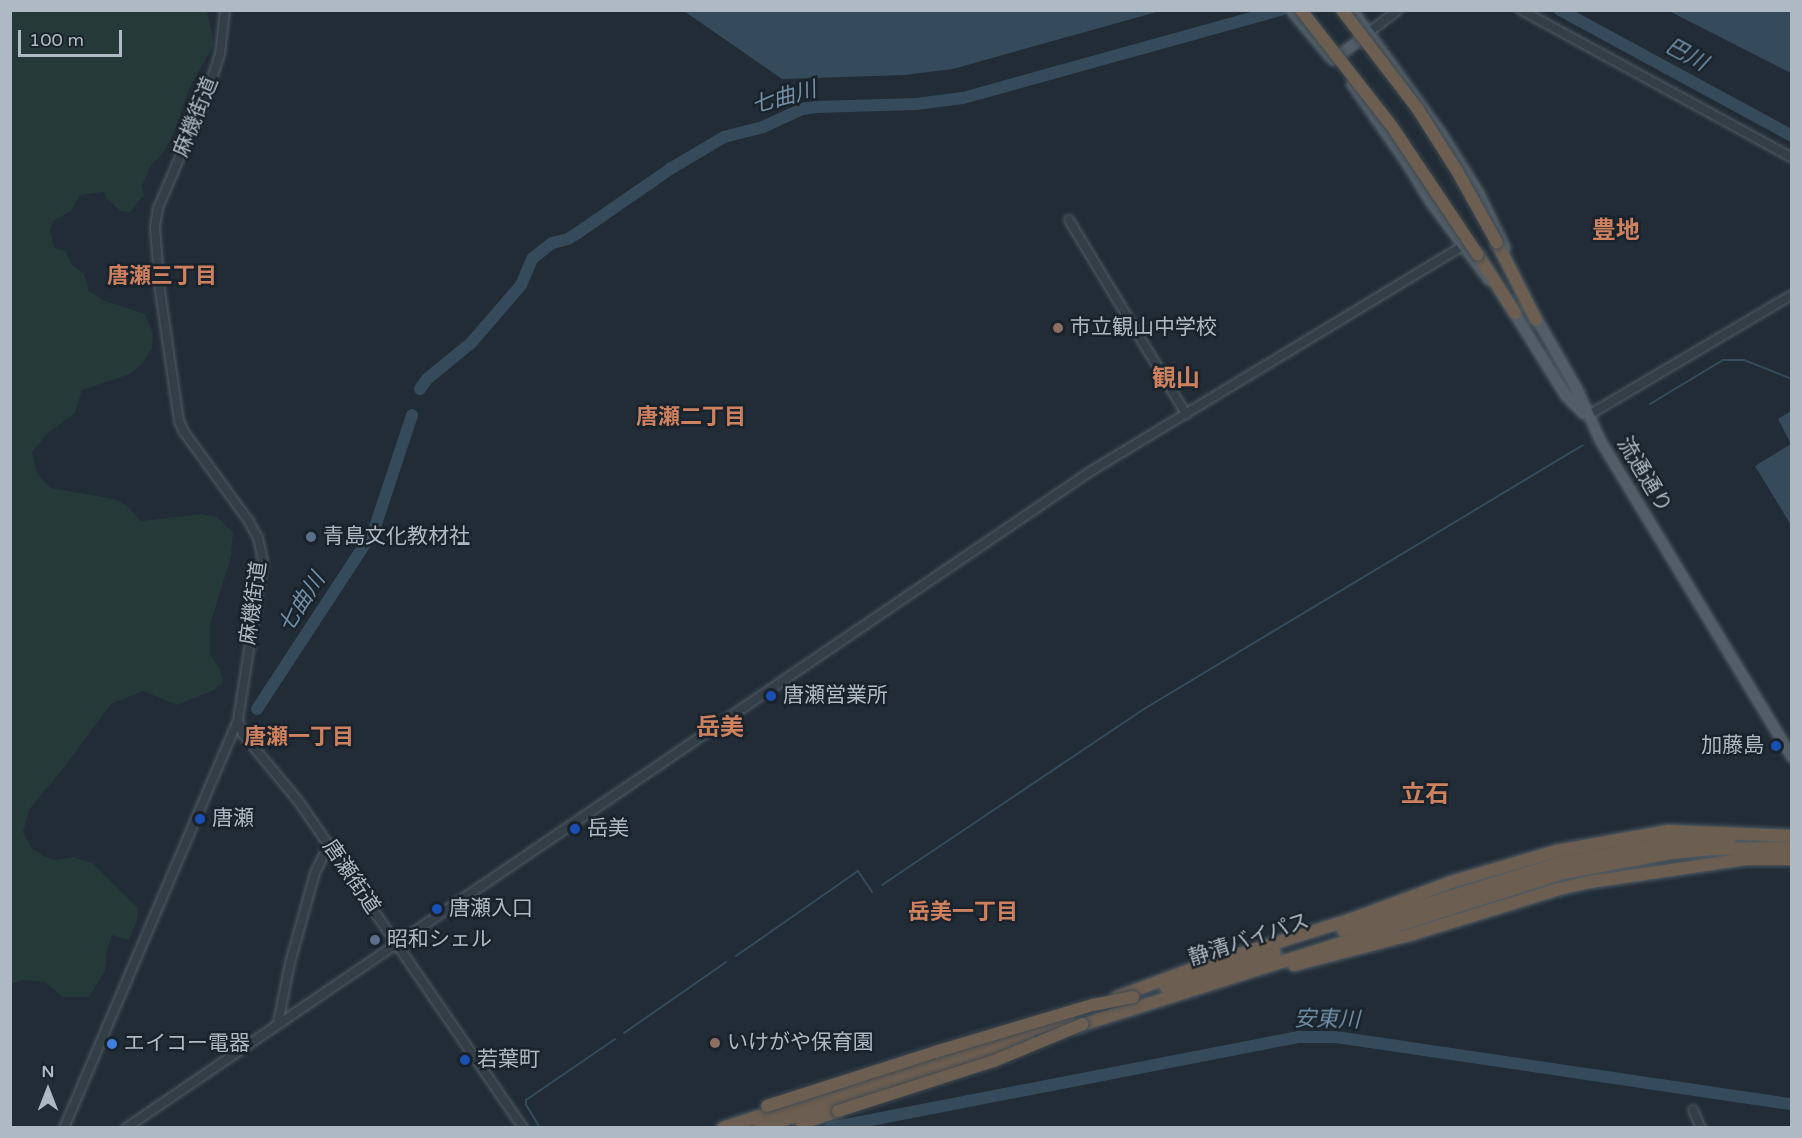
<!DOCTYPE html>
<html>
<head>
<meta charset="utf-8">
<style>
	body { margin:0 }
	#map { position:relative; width:1802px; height:1138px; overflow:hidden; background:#212c36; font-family:"Varela Round","Noto Sans JP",sans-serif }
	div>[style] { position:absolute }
	.green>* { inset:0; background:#243938 }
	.water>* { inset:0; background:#354b5c }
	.stream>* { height:2px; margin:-1px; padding:0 1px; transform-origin:1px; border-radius:1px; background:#354b5c }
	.river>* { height:12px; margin:-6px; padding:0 6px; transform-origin:6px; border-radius:6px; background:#354b5c }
	.roads { filter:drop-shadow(0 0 2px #515c64) drop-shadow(0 0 2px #515c64) }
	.minor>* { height:8px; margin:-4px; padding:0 4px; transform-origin:4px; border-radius:4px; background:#343e47 }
	.major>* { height:10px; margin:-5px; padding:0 5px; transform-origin:5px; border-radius:5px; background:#525d67 }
	.highway>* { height:12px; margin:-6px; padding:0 6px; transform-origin:6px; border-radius:6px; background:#6c5e51 }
	.bridges { filter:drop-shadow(0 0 2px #3f4951) drop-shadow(0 0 2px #3f4951) }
	.highway-bridge>* { height:12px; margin:-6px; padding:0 6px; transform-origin:6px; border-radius:6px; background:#6c5e51 }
	.dots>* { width:16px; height:16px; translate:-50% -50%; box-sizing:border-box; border:3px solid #1a232b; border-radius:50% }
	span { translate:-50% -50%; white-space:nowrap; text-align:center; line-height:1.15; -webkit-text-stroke:5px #1a232b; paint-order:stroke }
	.street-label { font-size:21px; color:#aeb9c3 }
	.poi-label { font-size:21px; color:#aeb9c3 }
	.left { translate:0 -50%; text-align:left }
	.right { translate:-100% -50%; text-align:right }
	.water-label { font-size:22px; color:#708ea6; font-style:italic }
	.neighbourhood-label { font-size:22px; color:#ce815f; font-weight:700 }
	.quarter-label { font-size:24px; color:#ce815f; font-weight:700 }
	.frame { position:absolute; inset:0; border:12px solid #aeb9c3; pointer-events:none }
	.north { position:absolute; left:18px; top:1060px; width:60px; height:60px; -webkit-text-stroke:4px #1a232b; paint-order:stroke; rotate:0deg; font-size:16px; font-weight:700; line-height:24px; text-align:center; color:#aeb9c3 }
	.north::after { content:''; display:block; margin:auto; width:21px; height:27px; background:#aeb9c3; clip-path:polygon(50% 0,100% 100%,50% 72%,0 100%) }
	.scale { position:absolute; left:18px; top:30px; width:104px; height:27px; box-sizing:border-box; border:3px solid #aeb9c3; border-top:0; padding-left:8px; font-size:18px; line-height:21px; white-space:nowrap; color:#aeb9c3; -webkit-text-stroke:4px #1a232b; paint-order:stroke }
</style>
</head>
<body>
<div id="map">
	<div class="green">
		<div style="clip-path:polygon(11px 10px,207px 11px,214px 44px,188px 91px,176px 128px,164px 152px,151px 165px,142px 186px,144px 195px,130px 212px,121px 211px,106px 198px,104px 192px,80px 195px,71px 211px,53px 221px,50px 231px,54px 247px,66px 252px,72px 265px,84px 274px,89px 291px,105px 301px,145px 314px,153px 334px,152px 349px,143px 363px,130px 374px,82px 390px,75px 413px,47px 434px,32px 452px,37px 474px,51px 488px,114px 499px,127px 506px,141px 521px,202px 514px,217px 517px,233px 532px,231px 557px,210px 625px,210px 655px,220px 669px,223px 682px,214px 690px,177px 705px,143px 691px,111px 704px,65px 766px,29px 810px,23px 832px,31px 847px,44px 857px,55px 860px,74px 857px,92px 863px,138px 908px,137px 921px,129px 940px,112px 935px,107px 950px,105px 971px,89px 997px,63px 997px,45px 982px,22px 980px,11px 984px)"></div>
	</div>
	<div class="water">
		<div style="clip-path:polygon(684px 11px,1160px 11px,953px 69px,904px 75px,782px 79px)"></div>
		<div style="clip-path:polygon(1669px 11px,1791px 11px,1791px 73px)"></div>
		<div style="clip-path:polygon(1791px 411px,1791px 525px,1755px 466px,1791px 444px,1778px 419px)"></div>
	</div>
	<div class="stream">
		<div style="left:1650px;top:404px;width:85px;rotate:-31.1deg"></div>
		<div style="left:1723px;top:360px;width:21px"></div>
		<div style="left:1744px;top:360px;width:52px;rotate:21.6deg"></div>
		<div style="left:882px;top:885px;width:316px;rotate:-33.9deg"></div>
		<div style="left:1144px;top:709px;width:512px;rotate:-31.02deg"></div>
		<div style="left:736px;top:956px;width:149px;rotate:-34.9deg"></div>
		<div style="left:858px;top:871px;width:25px;rotate:56deg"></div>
		<div style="left:624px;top:1033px;width:124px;rotate:-34.8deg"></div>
		<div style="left:540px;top:1128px;width:27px;rotate:-121deg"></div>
		<div style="left:526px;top:1105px;width:5px;rotate:-90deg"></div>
		<div style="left:526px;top:1100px;width:108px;rotate:-34.4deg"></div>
	</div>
	<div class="river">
		<div style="left:1560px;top:10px;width:264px;rotate:28.5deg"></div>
		<div style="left:420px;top:389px;width:12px;rotate:-55deg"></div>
		<div style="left:427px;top:379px;width:57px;rotate:-39.3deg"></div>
		<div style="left:471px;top:343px;width:77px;rotate:-49.2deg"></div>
		<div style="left:521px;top:285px;width:28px;rotate:-67deg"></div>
		<div style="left:532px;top:259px;width:14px;rotate:-39deg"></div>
		<div style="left:543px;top:250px;width:11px;rotate:-38deg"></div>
		<div style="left:552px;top:243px;width:16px;rotate:-14deg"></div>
		<div style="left:568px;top:239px;width:13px;rotate:-32deg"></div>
		<div style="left:579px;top:232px;width:111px;rotate:-34.7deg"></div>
		<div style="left:670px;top:169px;width:63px;rotate:-30.7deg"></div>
		<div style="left:724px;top:137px;width:40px;rotate:-14.4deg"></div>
		<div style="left:763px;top:127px;width:43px;rotate:-24.8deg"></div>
		<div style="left:802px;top:109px;width:14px;rotate:-8deg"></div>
		<div style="left:816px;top:107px;width:100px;rotate:-1.7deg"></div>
		<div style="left:916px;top:104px;width:47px;rotate:-7.3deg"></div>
		<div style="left:963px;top:98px;width:330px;rotate:-15.5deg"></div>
		<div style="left:257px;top:709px;width:214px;rotate:-56.8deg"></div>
		<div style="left:374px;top:530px;width:121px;rotate:-71.7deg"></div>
		<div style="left:830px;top:1128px;width:478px;rotate:-11deg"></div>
		<div style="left:1299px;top:1037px;width:37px"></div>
		<div style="left:1336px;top:1037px;width:461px;rotate:8.4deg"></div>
	</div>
	<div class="roads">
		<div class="minor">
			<div style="left:1521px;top:10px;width:309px;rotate:28.6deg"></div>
			<div style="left:1369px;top:32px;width:36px;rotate:-37deg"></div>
			<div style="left:1069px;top:220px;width:227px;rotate:58.9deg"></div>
			<div style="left:1587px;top:416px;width:238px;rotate:-30.6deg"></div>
			<div style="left:238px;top:720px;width:15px;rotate:70deg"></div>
			<div style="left:243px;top:734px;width:88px;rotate:50.5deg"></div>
			<div style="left:299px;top:802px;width:396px;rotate:55.5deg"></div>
			<div style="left:278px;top:1023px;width:61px;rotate:-78.7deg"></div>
			<div style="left:290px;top:963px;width:93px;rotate:-74.5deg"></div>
			<div style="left:315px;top:873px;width:32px;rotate:-64deg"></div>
			<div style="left:1693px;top:1110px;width:20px;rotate:66deg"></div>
			<div style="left:64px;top:1128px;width:444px;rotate:-66.9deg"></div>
			<div style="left:238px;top:720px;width:161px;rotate:-81.1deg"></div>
			<div style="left:263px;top:561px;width:24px;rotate:-102deg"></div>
			<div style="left:258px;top:538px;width:21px;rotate:-119deg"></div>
			<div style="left:248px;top:520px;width:109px;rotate:-126deg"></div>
			<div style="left:184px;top:432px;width:12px;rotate:-114deg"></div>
			<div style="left:179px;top:421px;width:131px;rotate:-98.3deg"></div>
			<div style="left:160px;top:291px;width:64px;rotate:-94.5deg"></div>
			<div style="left:155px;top:227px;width:19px;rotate:-81deg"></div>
			<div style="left:158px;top:208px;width:122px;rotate:-66.8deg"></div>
			<div style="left:206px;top:96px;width:44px;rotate:-71.6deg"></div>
			<div style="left:220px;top:54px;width:44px;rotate:-83.5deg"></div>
			<div style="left:126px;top:1128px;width:1167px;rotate:-34.25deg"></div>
			<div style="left:1091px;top:471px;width:434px;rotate:-31.2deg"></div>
		</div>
		<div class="major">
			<div style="left:1291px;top:10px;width:62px;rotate:50.2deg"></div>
			<div style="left:1352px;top:10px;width:150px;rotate:54.2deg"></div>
			<div style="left:1440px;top:132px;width:73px;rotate:57.8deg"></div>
			<div style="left:1479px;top:194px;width:60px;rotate:64.3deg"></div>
			<div style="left:1333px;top:60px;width:45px;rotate:-36.9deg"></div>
			<div style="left:1352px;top:84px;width:93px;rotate:55.1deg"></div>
			<div style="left:1405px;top:160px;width:48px;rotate:58.6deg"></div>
			<div style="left:1430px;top:201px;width:99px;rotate:53.2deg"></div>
			<div style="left:1510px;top:306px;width:106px;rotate:58.1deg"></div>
			<div style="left:1566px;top:396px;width:25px;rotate:45deg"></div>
			<div style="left:1534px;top:314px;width:86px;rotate:60.2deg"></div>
			<div style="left:1577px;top:389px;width:56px;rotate:65.7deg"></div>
			<div style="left:1600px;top:440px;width:371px;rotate:58.8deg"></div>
		</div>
		<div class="highway">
			<div style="left:1497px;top:243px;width:86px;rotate:63.1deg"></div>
			<div style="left:1478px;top:255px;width:69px;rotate:57.5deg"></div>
			<div style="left:1738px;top:859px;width:54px"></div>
			<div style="left:1343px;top:930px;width:227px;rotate:-17.2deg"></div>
			<div style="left:1560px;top:863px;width:111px;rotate:-10.4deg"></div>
			<div style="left:1669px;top:843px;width:61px;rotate:-3.8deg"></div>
			<div style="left:1294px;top:965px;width:123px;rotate:-14.6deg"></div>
			<div style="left:1413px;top:934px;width:153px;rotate:-17.1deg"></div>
			<div style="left:1559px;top:889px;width:32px;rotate:-13deg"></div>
			<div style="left:1590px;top:882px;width:157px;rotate:-8.4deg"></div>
			<div style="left:1166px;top:987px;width:114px;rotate:-17.8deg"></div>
			<div style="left:1117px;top:997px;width:83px;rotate:-20.4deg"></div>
			<div style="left:1195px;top:968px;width:161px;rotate:-17.3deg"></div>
			<div style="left:1349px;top:920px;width:109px;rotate:-20.4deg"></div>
			<div style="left:1451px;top:882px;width:110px;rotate:-16.3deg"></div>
			<div style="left:1557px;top:851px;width:113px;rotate:-10.2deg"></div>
			<div style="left:1668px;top:831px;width:124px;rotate:2.3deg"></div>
			<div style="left:1075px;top:1027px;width:512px;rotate:-17.51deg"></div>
			<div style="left:1563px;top:873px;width:111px;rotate:-10.4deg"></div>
			<div style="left:1672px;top:853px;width:40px;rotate:-5.7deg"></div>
			<div style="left:1712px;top:849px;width:80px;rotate:-0.7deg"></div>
			<div style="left:974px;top:1049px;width:100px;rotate:-18.1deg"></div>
			<div style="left:802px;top:1123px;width:38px;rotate:-18deg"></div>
			<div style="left:723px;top:1128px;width:271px;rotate:-18deg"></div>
			<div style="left:759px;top:1128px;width:284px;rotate:-17.9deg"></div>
		</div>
	</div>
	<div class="bridges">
		<div class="highway-bridge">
			<div style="left:1301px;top:10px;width:146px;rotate:52deg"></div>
			<div style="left:1391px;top:125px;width:156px;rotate:56.2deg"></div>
			<div style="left:1342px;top:10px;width:123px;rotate:52.6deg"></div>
			<div style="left:1417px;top:108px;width:75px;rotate:57.6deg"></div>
			<div style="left:1457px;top:171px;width:82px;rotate:60.9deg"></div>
			<div style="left:767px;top:1106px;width:176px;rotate:-17.8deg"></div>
			<div style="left:935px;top:1052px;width:165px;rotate:-16.6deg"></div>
			<div style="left:1093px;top:1005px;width:41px;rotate:-11.3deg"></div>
			<div style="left:838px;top:1111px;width:164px;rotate:-17.8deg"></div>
			<div style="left:994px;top:1061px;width:96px;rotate:-22.6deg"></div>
		</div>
	</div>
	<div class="dots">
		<div style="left:1058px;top:328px;background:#8d6e63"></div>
		<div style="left:311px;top:537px;background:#5c6f8a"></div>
		<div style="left:771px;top:696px;background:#1a4fb4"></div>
		<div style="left:1776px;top:746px;background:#1a4fb4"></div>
		<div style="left:200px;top:819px;background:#1a4fb4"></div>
		<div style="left:575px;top:829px;background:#1a4fb4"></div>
		<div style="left:437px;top:909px;background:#1a4fb4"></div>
		<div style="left:375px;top:940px;background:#5c6f8a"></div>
		<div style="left:715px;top:1043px;background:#8d6e63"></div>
		<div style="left:112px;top:1044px;background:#3f7fe0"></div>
		<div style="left:465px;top:1060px;background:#1a4fb4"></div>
	</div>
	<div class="street-label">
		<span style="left:196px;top:117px;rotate:-68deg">麻機街道</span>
		<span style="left:1644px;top:475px;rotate:59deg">流通通り</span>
		<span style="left:254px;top:603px;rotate:-82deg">麻機街道</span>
		<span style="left:351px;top:877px;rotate:56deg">唐瀬街道</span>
		<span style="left:1249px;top:940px;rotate:-18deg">静清バイパス</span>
	</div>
	<div class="poi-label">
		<span class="left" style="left:1070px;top:328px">市立観山中学校</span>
		<span class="left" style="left:323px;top:537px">青島文化教材社</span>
		<span class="left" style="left:783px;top:696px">唐瀬営業所</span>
		<span class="right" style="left:1764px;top:746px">加藤島</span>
		<span class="left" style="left:212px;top:819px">唐瀬</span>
		<span class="left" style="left:587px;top:829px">岳美</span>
		<span class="left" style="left:449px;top:909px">唐瀬入口</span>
		<span class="left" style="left:387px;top:940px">昭和シェル</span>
		<span class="left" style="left:727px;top:1043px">いけがや保育園</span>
		<span class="left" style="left:124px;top:1044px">エイコー電器</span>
		<span class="left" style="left:477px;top:1060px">若葉町</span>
	</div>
	<div class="water-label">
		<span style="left:1686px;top:55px;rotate:28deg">巴川</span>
		<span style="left:784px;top:98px;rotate:-15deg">七曲川</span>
		<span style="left:302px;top:603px;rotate:-57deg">七曲川</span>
		<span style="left:1327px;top:1020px;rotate:1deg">安東川</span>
	</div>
	<div class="neighbourhood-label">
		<span style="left:162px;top:277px">唐瀬三丁目</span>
		<span style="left:691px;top:418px">唐瀬二丁目</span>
		<span style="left:299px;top:738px">唐瀬一丁目</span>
		<span style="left:963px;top:913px">岳美一丁目</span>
	</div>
	<div class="quarter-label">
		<span style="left:1616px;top:231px">豊地</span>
		<span style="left:1176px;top:379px">観山</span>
		<span style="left:720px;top:728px">岳美</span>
		<span style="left:1425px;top:795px">立石</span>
	</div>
	<div class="frame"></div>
	<div class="north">N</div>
	<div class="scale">100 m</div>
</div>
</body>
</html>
